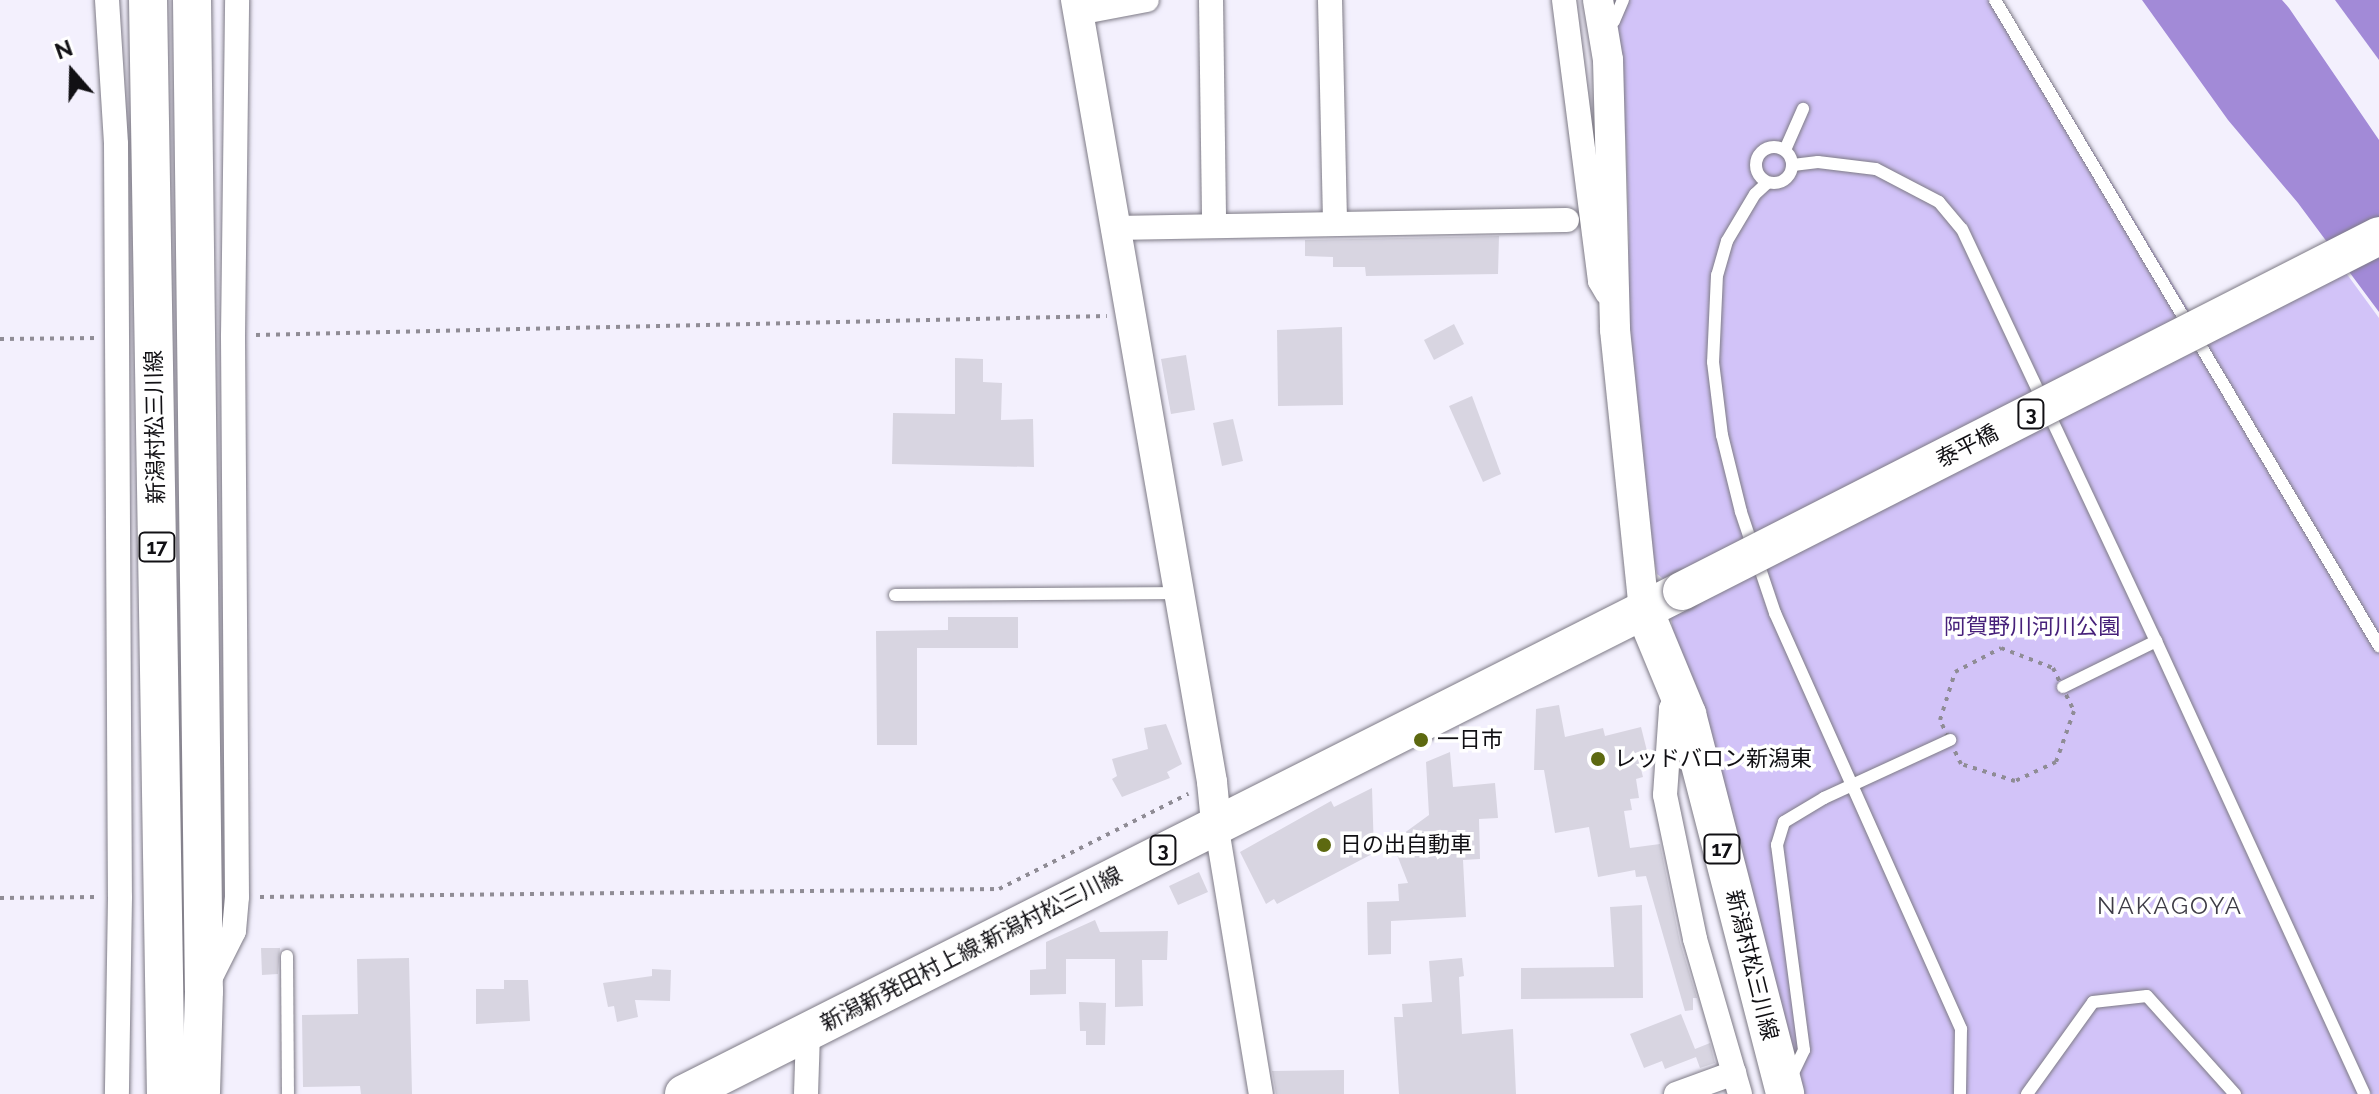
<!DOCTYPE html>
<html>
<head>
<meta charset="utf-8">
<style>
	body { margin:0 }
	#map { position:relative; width:2379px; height:1094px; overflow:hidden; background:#f3f0fd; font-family:Raleway,"Noto Sans JP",sans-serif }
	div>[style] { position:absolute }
	.green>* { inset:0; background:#d2c3f8 }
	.water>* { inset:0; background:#a28ad7 }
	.building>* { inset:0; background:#d8d5e1 }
	.path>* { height:4px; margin-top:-2px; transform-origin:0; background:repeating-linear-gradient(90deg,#8f8c95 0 4px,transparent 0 10px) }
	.roads { filter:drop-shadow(0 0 2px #7e7b86) drop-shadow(0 0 2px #7e7b86) }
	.service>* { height:12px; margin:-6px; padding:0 6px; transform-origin:6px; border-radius:6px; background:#fff }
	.service>.ring { margin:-6px; padding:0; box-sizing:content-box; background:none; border:12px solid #fff; border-radius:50% }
	.minor>* { height:24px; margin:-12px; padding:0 12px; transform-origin:12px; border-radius:12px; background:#fff }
	.tertiary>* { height:30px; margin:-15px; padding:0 15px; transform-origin:15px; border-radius:15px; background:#fff }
	.primary>* { height:38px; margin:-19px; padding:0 19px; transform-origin:19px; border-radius:19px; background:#fff }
	.bridges { filter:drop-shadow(0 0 2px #7e7b86) drop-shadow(0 0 2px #7e7b86) }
	.primary-bridge>* { height:38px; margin:-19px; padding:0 19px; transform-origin:19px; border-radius:19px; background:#fff }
	.dots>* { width:22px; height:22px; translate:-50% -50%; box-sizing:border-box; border:4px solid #fff; border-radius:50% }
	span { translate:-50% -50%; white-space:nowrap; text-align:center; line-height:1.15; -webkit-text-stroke:7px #fff; paint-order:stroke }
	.shield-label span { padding:2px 6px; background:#fff; border:2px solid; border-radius:6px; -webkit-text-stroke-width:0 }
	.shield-label { font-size:20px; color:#111014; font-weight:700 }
	.street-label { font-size:22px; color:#111014 }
	.park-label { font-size:22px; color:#46207a }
	.poi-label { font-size:22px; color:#111014 }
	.left { translate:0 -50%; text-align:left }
	.neighbourhood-label { font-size:24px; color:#3e3c46; letter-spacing:2px }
	.north { position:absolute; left:32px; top:32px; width:80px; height:80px; -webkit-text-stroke:6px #fff; paint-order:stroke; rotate:340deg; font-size:22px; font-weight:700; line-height:32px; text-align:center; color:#111014 }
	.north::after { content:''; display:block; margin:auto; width:28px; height:36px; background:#111014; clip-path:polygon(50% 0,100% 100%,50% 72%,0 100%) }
</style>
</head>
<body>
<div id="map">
	<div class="green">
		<div style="clip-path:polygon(1611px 0,2002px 0,2194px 319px,2330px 251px,2379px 318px,2379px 1094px,1796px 1094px,1674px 639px,1666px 581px,1657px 574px,1648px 528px,1626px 317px,1629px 239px,1626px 142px)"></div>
	</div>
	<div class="water">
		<div style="clip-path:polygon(2142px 0,2282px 0,2289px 8px,2379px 140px,2379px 312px,2298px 203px,2228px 120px)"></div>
		<div style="clip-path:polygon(2335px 0,2379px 0,2379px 60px)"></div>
	</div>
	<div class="building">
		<div style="clip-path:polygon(1499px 236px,1498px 274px,1366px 276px,1365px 267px,1333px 267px,1333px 257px,1305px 256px,1305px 240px)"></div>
		<div style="clip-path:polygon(1454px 324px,1464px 344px,1434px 360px,1424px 340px)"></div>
		<div style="clip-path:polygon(1342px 327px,1343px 405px,1278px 406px,1277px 330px)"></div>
		<div style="clip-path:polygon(1186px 355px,1195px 410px,1171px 414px,1161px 359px)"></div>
		<div style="clip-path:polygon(955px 358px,983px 359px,983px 382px,1002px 383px,1001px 420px,1033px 419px,1034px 467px,892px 464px,893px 413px,955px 414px)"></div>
		<div style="clip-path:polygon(1472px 396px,1501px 474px,1483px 482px,1449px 406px)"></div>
		<div style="clip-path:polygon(1233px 419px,1243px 461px,1222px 466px,1213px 423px)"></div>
		<div style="clip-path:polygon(948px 617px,1018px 617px,1018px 648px,917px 648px,917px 745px,877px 745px,876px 631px,948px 630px)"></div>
		<div style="clip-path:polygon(1559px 705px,1565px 737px,1603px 728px,1605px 736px,1641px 727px,1649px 759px,1639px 761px,1643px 777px,1636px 779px,1639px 798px,1630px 799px,1632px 810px,1624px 811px,1630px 848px,1660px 844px,1680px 942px,1697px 998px,1693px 998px,1693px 1010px,1685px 1011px,1646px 876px,1636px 877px,1635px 870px,1598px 877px,1589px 827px,1555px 833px,1544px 770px,1534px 770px,1536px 709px)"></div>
		<div style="clip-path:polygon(1166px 724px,1182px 764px,1167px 772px,1170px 778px,1122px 797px,1112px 779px,1117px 776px,1112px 759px,1148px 749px,1144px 728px)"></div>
		<div style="clip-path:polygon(1450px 752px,1453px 787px,1495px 783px,1498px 818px,1479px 819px,1480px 859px,1463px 860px,1466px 917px,1391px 921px,1391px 954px,1368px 955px,1367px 902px,1399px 901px,1398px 884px,1408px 883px,1392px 842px,1429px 815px,1426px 762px)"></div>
		<div style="clip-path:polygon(1372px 788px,1374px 853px,1277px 904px,1274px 899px,1266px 904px,1240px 852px,1331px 801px,1334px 807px)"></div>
		<div style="clip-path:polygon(1199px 872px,1208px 892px,1178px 905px,1169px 886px)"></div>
		<div style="clip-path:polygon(1642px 905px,1643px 998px,1521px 999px,1521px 968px,1614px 967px,1610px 907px)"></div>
		<div style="clip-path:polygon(1095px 920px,1100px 932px,1168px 931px,1167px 960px,1142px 960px,1143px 1006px,1115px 1007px,1115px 959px,1066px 959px,1066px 994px,1030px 995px,1030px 970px,1046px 969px,1046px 942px)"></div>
		<div style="clip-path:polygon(261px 948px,280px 948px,278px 974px,262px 975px)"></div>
		<div style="clip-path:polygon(409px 958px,412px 1094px,361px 1094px,360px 1086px,303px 1087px,302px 1015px,358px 1014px,357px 959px)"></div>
		<div style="clip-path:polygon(1462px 958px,1464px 976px,1459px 977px,1462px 1034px,1513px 1029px,1516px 1094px,1399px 1094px,1394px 1017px,1403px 1017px,1402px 1004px,1432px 1002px,1429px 961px)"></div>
		<div style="clip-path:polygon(652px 969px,671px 970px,670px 1001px,635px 1000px,638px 1017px,617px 1022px,614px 1006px,608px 1007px,603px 983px,652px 976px)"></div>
		<div style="clip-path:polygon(504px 980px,528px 980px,530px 1021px,476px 1024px,476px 989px,504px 989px)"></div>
		<div style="clip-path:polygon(1079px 1002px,1106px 1003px,1105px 1045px,1086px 1045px,1086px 1031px,1080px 1031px)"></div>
		<div style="clip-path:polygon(1681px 1014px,1695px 1049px,1710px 1043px,1715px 1063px,1700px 1068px,1696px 1057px,1665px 1069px,1662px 1061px,1644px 1068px,1630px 1034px)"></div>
		<div style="clip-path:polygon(1344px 1070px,1344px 1094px,1276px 1094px,1272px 1071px)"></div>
	</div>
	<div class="path">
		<div style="left:256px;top:335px;width:851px;rotate:-1.28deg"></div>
		<div style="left:0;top:339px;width:98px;rotate:-0.6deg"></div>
		<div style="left:2001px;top:648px;width:56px;rotate:21deg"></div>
		<div style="left:2053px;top:668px;width:48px;rotate:64deg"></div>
		<div style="left:2074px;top:711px;width:54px;rotate:109.4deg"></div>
		<div style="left:2056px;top:762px;width:45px;rotate:155.1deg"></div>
		<div style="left:2015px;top:781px;width:57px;rotate:-162.5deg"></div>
		<div style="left:1961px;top:764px;width:49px;rotate:-115.5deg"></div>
		<div style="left:1940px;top:720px;width:50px;rotate:-72.6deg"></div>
		<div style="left:1955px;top:672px;width:52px;rotate:-27.6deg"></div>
		<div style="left:260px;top:897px;width:739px;rotate:-0.62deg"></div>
		<div style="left:999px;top:889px;width:212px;rotate:-26.7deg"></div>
		<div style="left:0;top:898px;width:97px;rotate:-0.6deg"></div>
	</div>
	<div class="roads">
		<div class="service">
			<div style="left:1995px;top:0;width:752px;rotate:59.27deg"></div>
			<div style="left:1604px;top:24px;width:10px;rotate:-17deg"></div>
			<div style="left:1614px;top:21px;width:23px;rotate:-67deg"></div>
			<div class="ring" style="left:1756px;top:147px;width:24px;height:24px"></div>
			<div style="left:1785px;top:150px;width:45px;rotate:-66.3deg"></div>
			<div style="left:1793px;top:165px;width:25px;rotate:-7deg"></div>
			<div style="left:1818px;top:162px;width:58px;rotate:6.9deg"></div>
			<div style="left:1876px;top:169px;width:71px;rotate:27.6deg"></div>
			<div style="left:1939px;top:202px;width:35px;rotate:50deg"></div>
			<div style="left:1962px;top:229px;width:455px;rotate:64.8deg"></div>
			<div style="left:2156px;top:641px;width:498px;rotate:65.3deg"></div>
			<div style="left:1767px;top:183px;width:16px;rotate:137deg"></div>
			<div style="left:1755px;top:194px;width:55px;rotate:120.8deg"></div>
			<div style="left:1727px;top:241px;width:35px;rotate:106deg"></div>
			<div style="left:1717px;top:275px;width:87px;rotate:92.6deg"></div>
			<div style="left:1713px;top:362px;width:74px;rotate:83deg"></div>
			<div style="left:1722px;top:435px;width:79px;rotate:76.1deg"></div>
			<div style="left:1741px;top:512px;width:107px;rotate:71.4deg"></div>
			<div style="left:1775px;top:613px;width:456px;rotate:65.9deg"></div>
			<div style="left:1961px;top:1029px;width:65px;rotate:90.9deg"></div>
			<div style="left:895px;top:595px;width:285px;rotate:-0.4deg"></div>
			<div style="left:2063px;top:687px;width:104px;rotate:-26.3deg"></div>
			<div style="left:287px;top:956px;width:138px;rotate:89.6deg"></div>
			<div style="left:1790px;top:1079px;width:32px;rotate:-64deg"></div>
			<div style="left:1804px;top:1050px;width:207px;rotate:-97.5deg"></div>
			<div style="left:1777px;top:845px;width:24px;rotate:-73deg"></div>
			<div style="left:1784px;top:822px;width:47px;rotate:-31deg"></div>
			<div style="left:1824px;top:798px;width:139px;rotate:-24.7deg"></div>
			<div style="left:2027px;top:1094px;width:113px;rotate:-54.3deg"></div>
			<div style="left:2093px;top:1002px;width:54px;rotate:-6.3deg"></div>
			<div style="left:2147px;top:996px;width:132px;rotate:48.1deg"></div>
		</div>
		<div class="minor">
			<div style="left:107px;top:0;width:144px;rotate:86.4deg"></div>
			<div style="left:116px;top:144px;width:753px;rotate:89.7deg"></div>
			<div style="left:120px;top:897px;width:197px;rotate:90.9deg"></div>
			<div style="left:1211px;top:0;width:224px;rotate:89.2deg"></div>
			<div style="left:1330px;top:0;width:223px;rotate:88.7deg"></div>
			<div style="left:1564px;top:0;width:283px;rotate:82.7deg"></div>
			<div style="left:1600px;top:281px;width:14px;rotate:60deg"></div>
			<div style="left:1078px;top:13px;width:70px;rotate:-10.7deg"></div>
			<div style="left:1113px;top:228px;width:454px;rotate:-1deg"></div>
			<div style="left:1677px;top:694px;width:16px;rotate:112deg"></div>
			<div style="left:1671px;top:709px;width:86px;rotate:94deg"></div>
			<div style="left:1665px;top:795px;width:147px;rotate:78.2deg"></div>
			<div style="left:1695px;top:939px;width:161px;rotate:73.8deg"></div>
			<div style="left:1216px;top:823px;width:275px;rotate:80.6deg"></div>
			<div style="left:208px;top:983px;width:58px;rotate:-63.4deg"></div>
			<div style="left:234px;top:931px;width:34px;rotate:-85deg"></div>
			<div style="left:237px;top:897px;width:561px;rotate:-90.41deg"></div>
			<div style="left:233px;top:336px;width:336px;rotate:-89.3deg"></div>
			<div style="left:806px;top:1094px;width:61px;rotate:-88.1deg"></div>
			<div style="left:1676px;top:1094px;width:62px;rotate:-19.9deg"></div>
		</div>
		<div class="tertiary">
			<div style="left:1076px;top:0;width:794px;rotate:80.13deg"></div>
			<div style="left:1212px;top:782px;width:41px;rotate:84.4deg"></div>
			<div style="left:1598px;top:0;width:61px;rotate:80.5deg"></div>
			<div style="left:1608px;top:60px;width:270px;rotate:88.5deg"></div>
			<div style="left:1615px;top:330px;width:281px;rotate:84.1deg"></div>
		</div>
		<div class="primary">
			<div style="left:148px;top:0;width:1094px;rotate:89.06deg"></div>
			<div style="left:192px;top:0;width:991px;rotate:89.31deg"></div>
			<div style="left:204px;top:991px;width:103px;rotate:91.7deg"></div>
			<div style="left:1644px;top:610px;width:113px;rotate:67.5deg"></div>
			<div style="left:1687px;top:714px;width:392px;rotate:75.5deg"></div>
			<div style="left:684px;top:1094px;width:1118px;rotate:-26.75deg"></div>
		</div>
	</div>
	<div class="bridges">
		<div class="primary-bridge">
			<div style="left:1682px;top:591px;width:782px;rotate:-26.99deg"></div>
		</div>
	</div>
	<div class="dots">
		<div style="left:1421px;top:740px;background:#5d6910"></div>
		<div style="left:1598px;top:759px;background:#5d6910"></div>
		<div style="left:1324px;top:845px;background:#5d6910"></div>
	</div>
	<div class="shield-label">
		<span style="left:2031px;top:414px">3</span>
		<span style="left:157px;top:547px">17</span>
		<span style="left:1722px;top:849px">17</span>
		<span style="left:1163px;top:850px">3</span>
	</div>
	<div class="street-label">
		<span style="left:155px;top:427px;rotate:-91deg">新潟村松三川線</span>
		<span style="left:1967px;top:446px;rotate:-27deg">泰平橋</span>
		<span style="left:971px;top:949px;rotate:-27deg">新潟新発田村上線;新潟村松三川線</span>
		<span style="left:1752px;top:965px;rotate:76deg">新潟村松三川線</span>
	</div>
	<div class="park-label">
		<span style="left:2032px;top:627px">阿賀野川河川公園</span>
	</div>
	<div class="poi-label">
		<span class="left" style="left:1437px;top:740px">一日市</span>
		<span class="left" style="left:1614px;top:759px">レッドバロン新潟東</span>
		<span class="left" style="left:1340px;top:845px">日の出自動車</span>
	</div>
	<div class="neighbourhood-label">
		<span style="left:2170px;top:906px">NAKAGOYA</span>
	</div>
	<div class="north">N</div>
</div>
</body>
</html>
